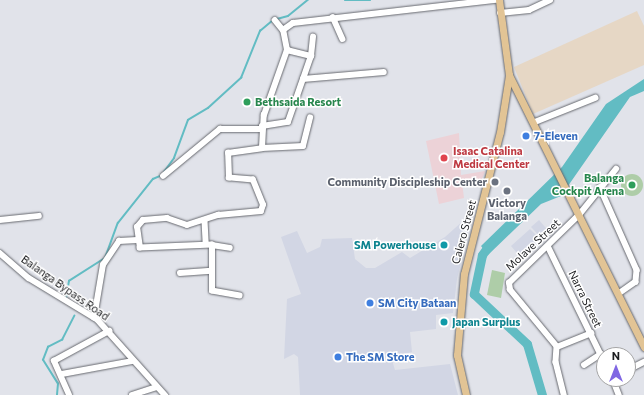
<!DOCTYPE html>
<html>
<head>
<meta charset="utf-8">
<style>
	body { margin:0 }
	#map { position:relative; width:644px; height:395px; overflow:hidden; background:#e1e3ea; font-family:Commissioner,sans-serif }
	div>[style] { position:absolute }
	.built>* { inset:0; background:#d2d6e4 }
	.industrial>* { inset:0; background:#e6d7c5 }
	.medical>* { inset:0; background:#ecd2d7 }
	.green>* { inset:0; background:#aecda8 }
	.round { border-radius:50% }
	.water>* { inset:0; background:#62bcc3 }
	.stream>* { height:1.5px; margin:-0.75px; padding:0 0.75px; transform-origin:0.75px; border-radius:0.75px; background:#62bcc3 }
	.river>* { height:9px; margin:-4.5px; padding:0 4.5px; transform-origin:4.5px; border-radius:4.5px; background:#62bcc3 }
	.roads { filter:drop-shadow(0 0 1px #67696f) drop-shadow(0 0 1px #67696f) }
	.minor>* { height:5.5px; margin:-2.75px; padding:0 2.75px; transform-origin:2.75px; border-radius:2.75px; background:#fff }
	.major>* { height:7px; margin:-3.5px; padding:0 3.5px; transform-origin:3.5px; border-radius:3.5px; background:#e2c495 }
	.dots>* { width:11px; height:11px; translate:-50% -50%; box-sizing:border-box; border:2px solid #fff; border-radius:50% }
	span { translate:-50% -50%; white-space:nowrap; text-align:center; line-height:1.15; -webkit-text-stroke:3px #fff; paint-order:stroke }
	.leisure-label { font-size:11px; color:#27864d; font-weight:700 }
	.left { translate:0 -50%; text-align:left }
	.right { translate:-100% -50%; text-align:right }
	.shop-label { font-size:11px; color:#366cbe; font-weight:700 }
	.health-label { font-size:11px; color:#be3a42; font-weight:700 }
	.worship-label { font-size:11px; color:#5b616d; font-weight:700 }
	.street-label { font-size:11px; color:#1b1c1f }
	.culture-label { font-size:11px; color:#0d838f; font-weight:700 }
	.north { position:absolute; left:596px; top:347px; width:40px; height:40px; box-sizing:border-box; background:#fff; border:1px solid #a4a4a5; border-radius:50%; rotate:0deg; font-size:11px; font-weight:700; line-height:16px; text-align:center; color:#1b1c1f }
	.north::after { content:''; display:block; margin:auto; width:14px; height:18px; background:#8067e3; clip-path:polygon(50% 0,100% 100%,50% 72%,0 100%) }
</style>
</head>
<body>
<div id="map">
	<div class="built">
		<div style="clip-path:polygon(473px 212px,457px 279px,453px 313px,436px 315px,436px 329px,410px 332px,412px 352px,391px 357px,395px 370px,450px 364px,458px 395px,300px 395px,298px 357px,294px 354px,284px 359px,287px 299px,301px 294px,281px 237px,297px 231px,307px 253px,320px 247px,322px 239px,352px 238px,355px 259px,366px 268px,375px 268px,402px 252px,410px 258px,445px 237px)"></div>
		<div style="clip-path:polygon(539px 220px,551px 234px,544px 241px,531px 227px)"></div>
		<div style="clip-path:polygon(530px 229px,538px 237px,534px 242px,538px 245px,522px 259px,511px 246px)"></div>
	</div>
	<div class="industrial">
		<div style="clip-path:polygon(637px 11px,644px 26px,644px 65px,533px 114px,514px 67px)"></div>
	</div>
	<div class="medical">
		<div style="clip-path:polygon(459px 133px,461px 175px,485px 171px,482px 179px,462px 182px,464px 198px,439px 204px,426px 141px)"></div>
	</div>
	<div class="green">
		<div class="round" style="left:621px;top:174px;width:22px;height:22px"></div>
		<div style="clip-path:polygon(492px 270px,505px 273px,501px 298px,487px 295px)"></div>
	</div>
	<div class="water">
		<div style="clip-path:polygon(644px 79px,644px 91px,630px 97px,561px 196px,541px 204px,488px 255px,481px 246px,562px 167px,606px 104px)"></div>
	</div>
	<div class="stream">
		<div style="left:345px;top:0;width:25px"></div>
		<div style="left:277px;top:19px;width:11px;rotate:-15deg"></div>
		<div style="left:288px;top:16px;width:26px;rotate:-39deg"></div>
		<div style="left:164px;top:172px;width:17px;rotate:-54deg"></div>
		<div style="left:174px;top:158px;width:40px;rotate:-69.8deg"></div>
		<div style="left:188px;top:120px;width:23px;rotate:-31deg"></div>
		<div style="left:208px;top:108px;width:45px;rotate:-42.3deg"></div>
		<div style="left:241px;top:78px;width:51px;rotate:-68deg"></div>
		<div style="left:260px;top:31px;width:17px;rotate:-40deg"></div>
		<div style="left:66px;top:298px;width:17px;rotate:-80deg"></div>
		<div style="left:69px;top:281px;width:43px;rotate:-32.6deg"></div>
		<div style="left:105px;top:258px;width:37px;rotate:-70deg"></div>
		<div style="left:118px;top:223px;width:56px;rotate:-51.5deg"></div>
		<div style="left:153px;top:179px;width:8px;rotate:-23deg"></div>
		<div style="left:57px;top:395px;width:11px;rotate:-85deg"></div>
		<div style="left:58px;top:384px;width:28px;rotate:-122deg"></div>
		<div style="left:43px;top:360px;width:14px;rotate:-69deg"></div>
		<div style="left:48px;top:347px;width:16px;rotate:-27deg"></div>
		<div style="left:62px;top:340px;width:27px;rotate:-63deg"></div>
	</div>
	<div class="river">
		<div style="left:491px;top:242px;width:16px;rotate:125deg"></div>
		<div style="left:482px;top:255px;width:40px;rotate:102deg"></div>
		<div style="left:474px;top:294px;width:73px;rotate:43.3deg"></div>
		<div style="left:527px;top:344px;width:53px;rotate:73.6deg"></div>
	</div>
	<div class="roads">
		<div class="minor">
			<div style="left:500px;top:13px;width:29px;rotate:-6deg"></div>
			<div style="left:529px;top:10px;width:23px;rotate:-25deg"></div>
			<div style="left:333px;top:17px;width:24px;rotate:66deg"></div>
			<div style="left:275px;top:20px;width:13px;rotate:51deg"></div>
			<div style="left:287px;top:50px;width:20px;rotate:-101deg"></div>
			<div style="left:283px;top:30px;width:12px;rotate:-35deg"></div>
			<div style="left:293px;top:23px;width:204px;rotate:-6.5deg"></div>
			<div style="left:287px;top:50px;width:25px;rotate:14deg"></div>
			<div style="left:303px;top:79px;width:81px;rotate:-4.9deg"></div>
			<div style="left:535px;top:122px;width:65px;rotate:-21.8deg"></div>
			<div style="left:262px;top:126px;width:26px;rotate:-9deg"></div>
			<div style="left:288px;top:122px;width:70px;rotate:-70.8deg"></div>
			<div style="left:311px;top:56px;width:19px;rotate:-84deg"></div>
			<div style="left:262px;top:148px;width:41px;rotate:-2.8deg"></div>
			<div style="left:303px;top:146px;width:29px;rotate:-76deg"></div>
			<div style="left:163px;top:176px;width:74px;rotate:-39.5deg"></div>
			<div style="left:220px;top:129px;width:42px"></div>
			<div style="left:600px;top:187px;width:91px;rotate:66deg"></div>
			<div style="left:637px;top:270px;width:12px;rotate:95deg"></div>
			<div style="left:636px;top:282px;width:21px;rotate:145deg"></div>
			<div style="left:0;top:220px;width:39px;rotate:-6deg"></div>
			<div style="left:205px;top:221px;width:22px;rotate:87deg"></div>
			<div style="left:212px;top:245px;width:18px;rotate:9deg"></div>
			<div style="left:548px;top:246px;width:128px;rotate:64deg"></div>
			<div style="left:0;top:253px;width:38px;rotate:41deg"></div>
			<div style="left:29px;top:278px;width:81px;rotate:31.3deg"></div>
			<div style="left:98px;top:320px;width:101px;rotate:48.2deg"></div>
			<div style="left:180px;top:273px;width:31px;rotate:-4deg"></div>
			<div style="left:240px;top:296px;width:28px;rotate:-170deg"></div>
			<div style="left:212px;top:291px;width:46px;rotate:-90deg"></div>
			<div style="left:212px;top:245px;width:72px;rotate:177.6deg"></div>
			<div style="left:140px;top:248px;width:21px;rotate:-98deg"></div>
			<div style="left:137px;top:227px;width:9px;rotate:-49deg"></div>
			<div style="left:143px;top:220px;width:24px;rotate:-5deg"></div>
			<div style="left:167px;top:218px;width:21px;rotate:19deg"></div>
			<div style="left:187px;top:225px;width:33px;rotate:-18deg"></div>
			<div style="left:218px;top:215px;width:43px;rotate:-5.3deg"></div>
			<div style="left:261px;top:211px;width:6px;rotate:-72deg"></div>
			<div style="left:263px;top:205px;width:27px;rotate:-112deg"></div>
			<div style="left:253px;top:180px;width:24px;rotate:-175deg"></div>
			<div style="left:229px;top:178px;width:25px;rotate:-92deg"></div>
			<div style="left:228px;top:153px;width:34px;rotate:-8deg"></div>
			<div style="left:262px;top:148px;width:33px;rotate:-87deg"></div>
			<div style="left:264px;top:115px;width:69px;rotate:-70.5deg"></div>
			<div style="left:94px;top:318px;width:54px;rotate:-80.4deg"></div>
			<div style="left:103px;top:265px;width:29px;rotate:-56deg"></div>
			<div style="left:119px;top:241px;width:18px;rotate:-3deg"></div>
			<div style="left:557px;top:347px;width:74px;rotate:-129.5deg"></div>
			<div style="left:510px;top:290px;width:7px;rotate:-98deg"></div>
			<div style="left:509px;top:283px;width:98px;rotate:-44.2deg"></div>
			<div style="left:579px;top:215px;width:59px;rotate:-51.2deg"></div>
			<div style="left:557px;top:347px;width:15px;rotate:94deg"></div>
			<div style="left:556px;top:362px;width:34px;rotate:76deg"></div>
			<div style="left:557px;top:347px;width:37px;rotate:-22deg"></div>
			<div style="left:584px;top:365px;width:20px;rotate:-33deg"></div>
			<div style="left:628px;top:370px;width:18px;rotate:-27deg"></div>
			<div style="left:62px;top:374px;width:72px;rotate:-10.4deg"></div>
			<div style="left:613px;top:379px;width:17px;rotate:69deg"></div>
			<div style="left:69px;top:395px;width:37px;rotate:-114deg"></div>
			<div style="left:54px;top:361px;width:63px;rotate:-28.6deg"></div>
			<div style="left:132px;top:395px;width:26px;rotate:-18deg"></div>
		</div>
		<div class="major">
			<div style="left:509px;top:75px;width:304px;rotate:63.6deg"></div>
			<div style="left:466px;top:395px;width:41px;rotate:-102.7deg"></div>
			<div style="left:457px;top:355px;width:81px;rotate:-85.1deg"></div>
			<div style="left:464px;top:274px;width:146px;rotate:-75.8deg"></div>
			<div style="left:500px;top:132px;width:58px;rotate:-81deg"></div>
			<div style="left:509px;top:75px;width:76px;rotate:-97.6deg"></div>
		</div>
	</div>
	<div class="dots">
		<div style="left:247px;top:102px;background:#2e9e5b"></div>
		<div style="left:526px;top:136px;background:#3f7fe0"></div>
		<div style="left:444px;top:158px;background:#e0444e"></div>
		<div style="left:495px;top:182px;background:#6b7280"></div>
		<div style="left:632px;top:185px;background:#2e9e5b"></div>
		<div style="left:507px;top:191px;background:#6b7280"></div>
		<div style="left:444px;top:245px;background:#0f9aa8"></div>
		<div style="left:370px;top:303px;background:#3f7fe0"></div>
		<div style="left:444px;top:322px;background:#0f9aa8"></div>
		<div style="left:338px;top:357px;background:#3f7fe0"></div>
	</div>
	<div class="leisure-label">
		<span class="left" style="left:255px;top:102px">Bethsaida Resort</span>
		<span class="right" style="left:624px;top:185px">Balanga<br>Cockpit Arena</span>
	</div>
	<div class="shop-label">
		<span class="left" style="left:534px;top:136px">7-Eleven</span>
		<span class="left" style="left:378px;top:303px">SM City Bataan</span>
		<span class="left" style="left:346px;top:357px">The SM Store</span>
	</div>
	<div class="health-label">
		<span class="left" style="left:453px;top:158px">Isaac Catalina<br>Medical Center</span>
	</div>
	<div class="worship-label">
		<span class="right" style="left:487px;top:182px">Community Discipleship Center</span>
		<span style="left:507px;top:210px">Victory<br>Balanga</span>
	</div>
	<div class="street-label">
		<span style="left:464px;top:232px;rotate:-75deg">Calero Street</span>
		<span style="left:533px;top:245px;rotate:-43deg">Molave Street</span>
		<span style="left:65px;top:288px;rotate:35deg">Balanga Bypass Road</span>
		<span style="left:585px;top:299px;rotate:64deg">Narra Street</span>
	</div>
	<div class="culture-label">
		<span class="right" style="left:436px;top:245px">SM Powerhouse</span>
		<span class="left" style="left:452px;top:322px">Japan Surplus</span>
	</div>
	<div class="north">N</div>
</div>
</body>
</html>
